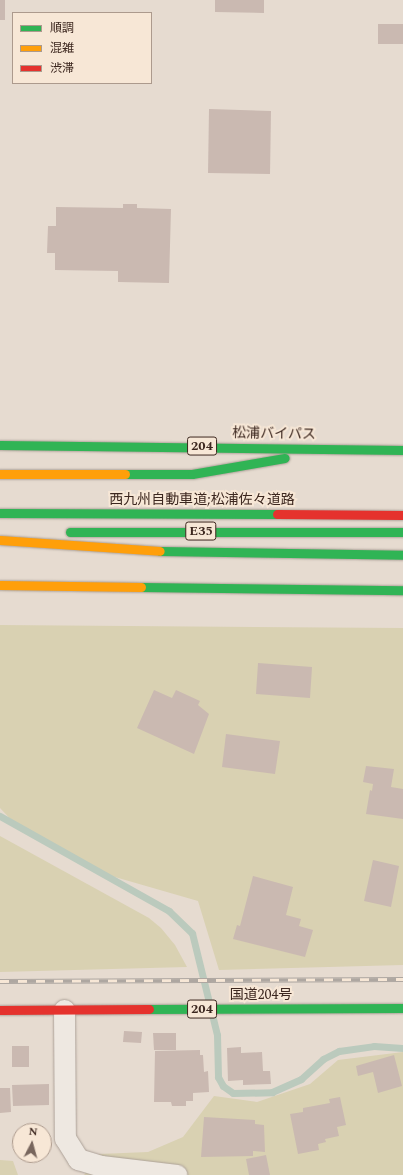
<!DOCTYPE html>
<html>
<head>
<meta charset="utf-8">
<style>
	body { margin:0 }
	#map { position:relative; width:403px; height:1175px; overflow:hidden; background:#e6dbd0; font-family:Spectral,"Noto Sans JP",serif }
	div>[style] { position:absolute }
	.green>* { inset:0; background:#d9d1b2 }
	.stream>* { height:7px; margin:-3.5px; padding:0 3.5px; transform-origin:3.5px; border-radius:3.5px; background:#bbcabd }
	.building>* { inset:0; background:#cab9b1 }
	.roads { filter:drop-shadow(0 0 1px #aca198) drop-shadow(0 0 1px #aca198) }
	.street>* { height:21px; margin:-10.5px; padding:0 10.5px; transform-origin:10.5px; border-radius:10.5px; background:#eee8e1 }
	.fast>* { height:9px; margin:-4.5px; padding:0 4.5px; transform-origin:4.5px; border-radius:4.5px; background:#30b455 }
	.slow>* { height:9px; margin:-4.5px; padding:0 4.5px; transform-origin:4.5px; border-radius:4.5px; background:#ff9f0a }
	.jam>* { height:9px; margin:-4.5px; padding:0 4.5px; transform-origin:4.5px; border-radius:4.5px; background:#e5322d }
	.rail>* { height:4.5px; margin-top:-2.25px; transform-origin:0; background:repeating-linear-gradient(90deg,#f7e7d6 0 9px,#aea7a1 0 18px); box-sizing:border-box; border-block:1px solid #aea7a1 }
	span { translate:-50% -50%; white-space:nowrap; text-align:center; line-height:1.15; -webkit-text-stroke:4px #f7e7d6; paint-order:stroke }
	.shield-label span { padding:1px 3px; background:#f7e7d6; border:1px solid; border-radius:3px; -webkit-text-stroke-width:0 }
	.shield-label { font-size:13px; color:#3c271f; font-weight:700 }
	.street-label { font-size:14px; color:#3c271f }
	.legend { position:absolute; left:12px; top:12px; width:140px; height:72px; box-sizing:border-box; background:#f7e7d6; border:1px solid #ac9a8d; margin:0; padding:5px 7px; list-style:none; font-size:12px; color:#3c271f }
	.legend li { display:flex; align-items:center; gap:8px; height:20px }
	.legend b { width:20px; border:1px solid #ac9a8d }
	.north { position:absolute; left:12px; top:1123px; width:40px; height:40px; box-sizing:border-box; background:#f7e7d6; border:1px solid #ac9a8d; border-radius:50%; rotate:6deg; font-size:11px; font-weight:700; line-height:16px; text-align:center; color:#3c271f }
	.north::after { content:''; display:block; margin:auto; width:14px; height:18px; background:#78665d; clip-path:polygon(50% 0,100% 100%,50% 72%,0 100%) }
</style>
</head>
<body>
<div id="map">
	<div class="green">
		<div style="clip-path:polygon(0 625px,403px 628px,403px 965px,219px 970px,198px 901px,108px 875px,17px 826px,0 808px)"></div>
		<div style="clip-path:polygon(0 836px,149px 918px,161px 928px,175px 945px,187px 967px,0 972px)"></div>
		<div style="clip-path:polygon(403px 1052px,403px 1175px,84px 1175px,99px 1154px,148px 1152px,183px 1137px,214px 1096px,257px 1102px,310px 1084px,338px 1060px)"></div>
		<div style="clip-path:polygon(0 1160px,13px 1161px,18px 1175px,0 1175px)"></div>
	</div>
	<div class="stream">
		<div style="left:0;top:816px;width:194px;rotate:29.3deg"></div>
		<div style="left:169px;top:911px;width:32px;rotate:44deg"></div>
		<div style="left:192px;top:933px;width:105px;rotate:76.2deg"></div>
		<div style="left:217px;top:1035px;width:42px;rotate:88.6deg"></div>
		<div style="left:218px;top:1077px;width:10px;rotate:61deg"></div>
		<div style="left:223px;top:1086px;width:12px;rotate:35deg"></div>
		<div style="left:233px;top:1093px;width:39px;rotate:-1deg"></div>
		<div style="left:272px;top:1092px;width:32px;rotate:-24deg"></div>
		<div style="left:301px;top:1079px;width:30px;rotate:-42deg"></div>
		<div style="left:323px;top:1059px;width:18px;rotate:-27deg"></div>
		<div style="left:339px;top:1051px;width:35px;rotate:-8deg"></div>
		<div style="left:374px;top:1046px;width:29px;rotate:4deg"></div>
	</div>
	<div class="building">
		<div style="clip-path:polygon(0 0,5px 0,5px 20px,0 20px)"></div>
		<div style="clip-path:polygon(215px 0,264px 0,264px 13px,215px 12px)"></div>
		<div style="clip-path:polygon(378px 24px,403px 24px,403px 44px,378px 44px)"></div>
		<div style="clip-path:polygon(209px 109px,271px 111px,270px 174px,208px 173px)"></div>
		<div style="clip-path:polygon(123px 204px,137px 204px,137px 208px,171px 209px,169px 283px,118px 282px,118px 271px,55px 270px,55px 253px,47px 253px,48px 226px,56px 226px,56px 207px,123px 208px)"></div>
		<div style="clip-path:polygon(258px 663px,312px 667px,310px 698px,256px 694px)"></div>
		<div style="clip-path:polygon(154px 690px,172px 698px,176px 690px,200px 701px,198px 705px,209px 714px,194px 754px,137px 728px)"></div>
		<div style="clip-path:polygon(226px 734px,280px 741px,275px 774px,222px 767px)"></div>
		<div style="clip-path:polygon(366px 766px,394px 769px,391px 787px,403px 789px,403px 819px,366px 814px,370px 790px,372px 791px,373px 784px,363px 782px)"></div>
		<div style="clip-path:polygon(373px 860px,399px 866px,391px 907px,364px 901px)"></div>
		<div style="clip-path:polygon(253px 876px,293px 887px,286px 915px,301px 919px,299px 926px,313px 930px,305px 957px,233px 939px,237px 925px,240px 926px)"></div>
		<div style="clip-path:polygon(124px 1031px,142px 1032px,141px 1043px,123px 1042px)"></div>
		<div style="clip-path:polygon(153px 1033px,176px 1033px,176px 1050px,154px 1050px)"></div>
		<div style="clip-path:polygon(12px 1046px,29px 1046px,29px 1067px,12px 1067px)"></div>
		<div style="clip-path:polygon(241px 1047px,241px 1053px,262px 1052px,263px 1071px,270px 1071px,271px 1084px,243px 1085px,243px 1080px,228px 1081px,227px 1048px)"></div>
		<div style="clip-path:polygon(200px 1050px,200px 1055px,203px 1055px,204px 1072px,208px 1071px,209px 1092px,193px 1093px,193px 1101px,186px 1101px,186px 1106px,172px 1106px,171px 1102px,154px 1102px,155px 1051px)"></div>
		<div style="clip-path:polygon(394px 1055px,402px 1086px,378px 1093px,373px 1072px,358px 1076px,356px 1066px)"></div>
		<div style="clip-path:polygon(49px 1084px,49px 1105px,13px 1106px,12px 1085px)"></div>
		<div style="clip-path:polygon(0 1088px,10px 1088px,11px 1112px,0 1113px)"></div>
		<div style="clip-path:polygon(340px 1097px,346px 1125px,337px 1127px,339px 1136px,325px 1139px,326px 1142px,318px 1144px,319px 1150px,298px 1154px,290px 1114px,303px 1112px,303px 1108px,330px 1103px,329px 1099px)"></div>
		<div style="clip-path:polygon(204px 1117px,255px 1120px,255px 1124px,264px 1125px,265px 1152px,253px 1151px,253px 1156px,201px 1157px)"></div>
		<div style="clip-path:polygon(266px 1155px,270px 1175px,249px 1175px,246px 1159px)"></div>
	</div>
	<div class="roads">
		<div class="street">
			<div style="left:64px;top:1010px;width:128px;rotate:89.6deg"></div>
			<div style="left:65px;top:1138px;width:25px;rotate:58deg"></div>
			<div style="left:78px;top:1159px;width:24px;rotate:17deg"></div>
			<div style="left:101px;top:1166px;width:76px;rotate:6.8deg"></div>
		</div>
		<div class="fast">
			<div style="left:0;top:445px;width:403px;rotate:0.7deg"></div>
			<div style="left:125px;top:474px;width:67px"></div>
			<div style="left:192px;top:474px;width:94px;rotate:-9.8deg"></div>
			<div style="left:0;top:513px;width:277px;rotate:0.2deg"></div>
			<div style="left:70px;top:532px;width:333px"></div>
			<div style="left:160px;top:551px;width:243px;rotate:0.9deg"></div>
			<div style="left:141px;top:587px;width:262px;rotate:0.7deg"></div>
			<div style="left:149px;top:1009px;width:254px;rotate:-0.2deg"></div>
		</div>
		<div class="slow">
			<div style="left:0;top:474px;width:125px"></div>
			<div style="left:0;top:540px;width:160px;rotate:3.9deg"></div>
			<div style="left:0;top:585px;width:141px;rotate:0.8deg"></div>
		</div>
		<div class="jam">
			<div style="left:277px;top:514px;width:126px;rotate:0.5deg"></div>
			<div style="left:0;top:1010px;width:149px;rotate:-0.4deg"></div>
		</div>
	</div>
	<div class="rail">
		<div style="left:0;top:981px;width:403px;rotate:-0.3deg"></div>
	</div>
	<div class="shield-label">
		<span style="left:202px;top:446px">204</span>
		<span style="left:201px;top:531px">E35</span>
		<span style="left:202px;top:1009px">204</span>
	</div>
	<div class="street-label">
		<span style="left:274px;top:434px;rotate:1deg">松浦バイパス</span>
		<span style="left:202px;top:500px">西九州自動車道;松浦佐々道路</span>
		<span style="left:261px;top:995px">国道204号</span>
	</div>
	<ul class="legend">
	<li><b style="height:5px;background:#30b455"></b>順調</li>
	<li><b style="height:5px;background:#ff9f0a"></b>混雑</li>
	<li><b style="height:5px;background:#e5322d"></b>渋滞</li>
	</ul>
	<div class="north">N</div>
</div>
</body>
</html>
